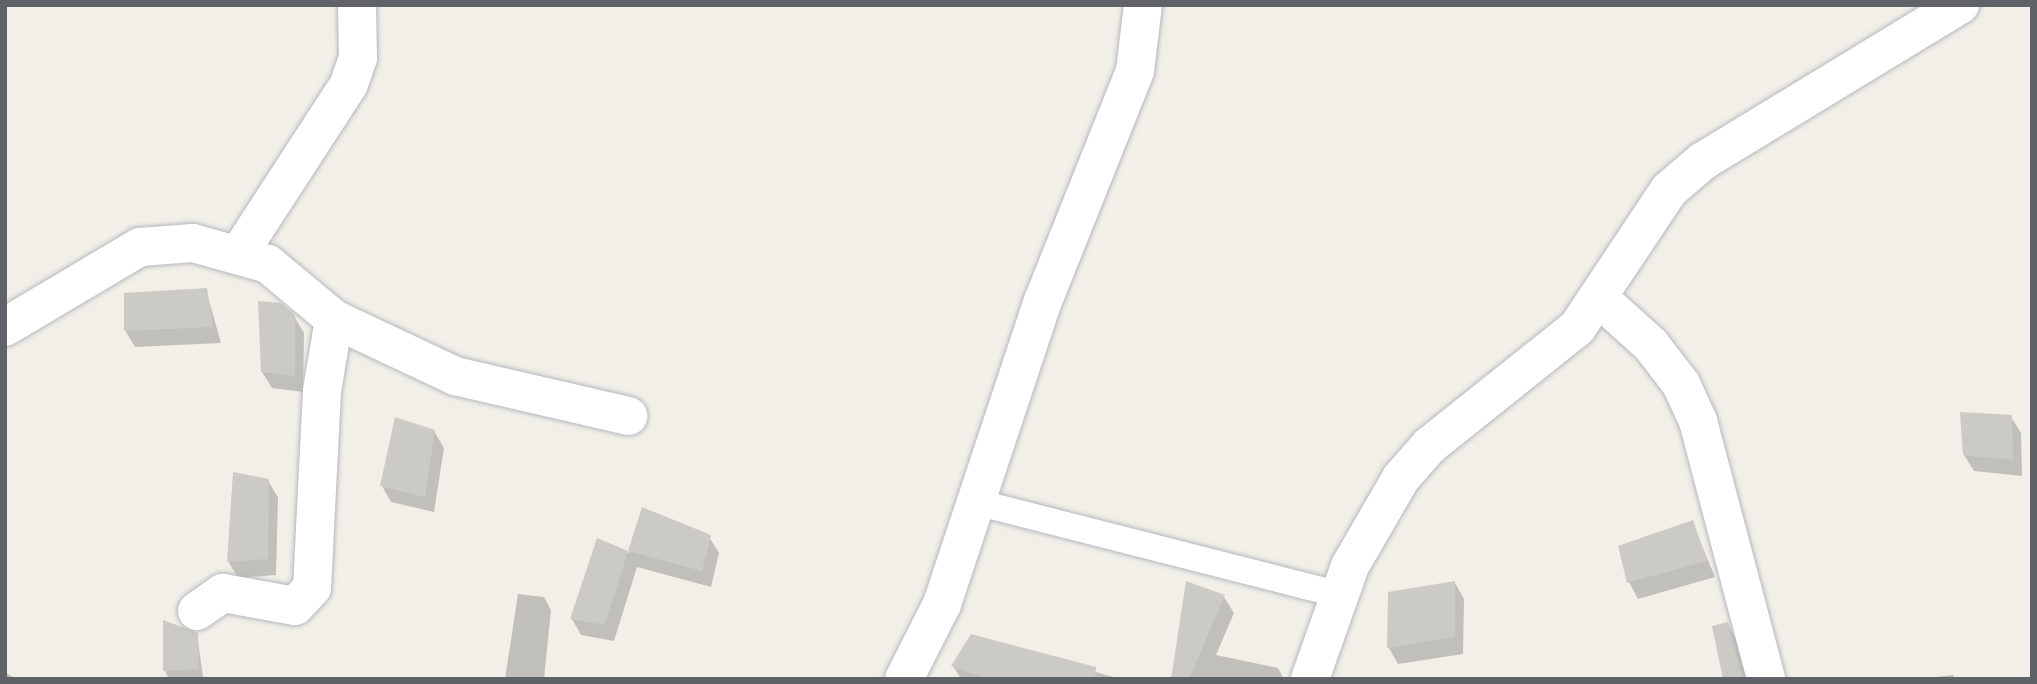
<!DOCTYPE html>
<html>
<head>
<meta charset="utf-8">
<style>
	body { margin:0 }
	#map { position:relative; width:2037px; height:684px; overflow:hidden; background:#f1efe8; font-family:"Work Sans",sans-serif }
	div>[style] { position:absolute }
	.shadow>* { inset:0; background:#0003 }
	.building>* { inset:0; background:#cccac5 }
	.roads { filter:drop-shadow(0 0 2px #b5b8bc) drop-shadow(0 0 2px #b5b8bc) }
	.service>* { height:26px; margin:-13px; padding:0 13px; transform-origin:13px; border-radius:13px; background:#fff }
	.minor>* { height:38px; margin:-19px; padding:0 19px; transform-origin:19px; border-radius:19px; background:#fff }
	span { translate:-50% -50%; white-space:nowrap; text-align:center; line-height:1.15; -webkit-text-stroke:5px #fff; paint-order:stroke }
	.frame { position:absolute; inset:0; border:7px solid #5f6368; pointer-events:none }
</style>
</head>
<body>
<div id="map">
	<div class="shadow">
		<div style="clip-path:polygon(206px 290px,221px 343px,135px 347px,125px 330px)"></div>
		<div style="clip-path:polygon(294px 316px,304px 333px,303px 392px,272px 388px,262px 372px)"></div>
		<div style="clip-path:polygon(2011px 417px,2021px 433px,2022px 476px,1974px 471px,1964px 455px)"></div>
		<div style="clip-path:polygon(434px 431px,444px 448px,434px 512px,391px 502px,382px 486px)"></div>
		<div style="clip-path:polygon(268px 481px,278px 497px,276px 575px,238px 578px,228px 561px)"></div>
		<div style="clip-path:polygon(643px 509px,709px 537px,719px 553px,711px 587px,637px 567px,614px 641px,581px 635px,572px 619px,598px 540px,629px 553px)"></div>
		<div style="clip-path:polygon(1692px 522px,1715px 577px,1638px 599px,1629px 582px)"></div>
		<div style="clip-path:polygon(1455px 583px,1464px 599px,1463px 654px,1398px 664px,1389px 648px,1389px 594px)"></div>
		<div style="clip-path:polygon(518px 594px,544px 597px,551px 610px,544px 679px,505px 679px)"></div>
		<div style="clip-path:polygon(1224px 597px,1234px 613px,1216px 655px,1278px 668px,1284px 679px,1173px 679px)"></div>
		<div style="clip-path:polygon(1728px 624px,1737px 641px,1747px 679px,1725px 679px)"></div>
		<div style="clip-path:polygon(197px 634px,203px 677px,169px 679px,165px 671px)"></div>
		<div style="clip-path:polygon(972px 636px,1120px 679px,961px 679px,953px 666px)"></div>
		<div style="clip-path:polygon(5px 672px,16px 679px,5px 679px)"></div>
		<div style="clip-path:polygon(1953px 675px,1955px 679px,1920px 679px)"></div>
	</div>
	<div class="building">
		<div style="clip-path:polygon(207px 288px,213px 327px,124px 331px,124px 293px)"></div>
		<div style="clip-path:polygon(258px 301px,281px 303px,295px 315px,295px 376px,261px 372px)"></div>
		<div style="clip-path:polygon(1960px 412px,2012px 415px,2013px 460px,1963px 455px)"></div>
		<div style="clip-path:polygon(395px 417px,435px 430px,425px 497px,380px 486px)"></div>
		<div style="clip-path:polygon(233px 472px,269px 479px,268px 559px,227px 562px)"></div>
		<div style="clip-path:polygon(642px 507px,711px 535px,702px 571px,628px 551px)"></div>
		<div style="clip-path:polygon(1693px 520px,1707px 561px,1627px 583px,1618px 546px)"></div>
		<div style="clip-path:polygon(597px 538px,628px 551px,605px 625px,570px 619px)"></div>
		<div style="clip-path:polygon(1186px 581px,1225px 595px,1189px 679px,1171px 679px)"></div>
		<div style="clip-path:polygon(1455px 581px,1455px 637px,1387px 648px,1388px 592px)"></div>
		<div style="clip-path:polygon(163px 620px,198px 633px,199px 669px,163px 671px)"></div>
		<div style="clip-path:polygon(1728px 622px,1743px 679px,1723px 679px,1712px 626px)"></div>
		<div style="clip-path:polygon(971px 634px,1096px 667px,1095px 679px,987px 679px,951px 666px)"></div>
	</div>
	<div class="roads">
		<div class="service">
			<div style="left:976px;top:502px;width:376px;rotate:14.3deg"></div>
		</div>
		<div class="minor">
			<div style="left:240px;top:252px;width:200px;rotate:-57deg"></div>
			<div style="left:349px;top:84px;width:28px;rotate:-71deg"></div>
			<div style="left:358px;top:58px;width:53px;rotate:-91.1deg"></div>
			<div style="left:1599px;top:298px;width:70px;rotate:42.1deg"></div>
			<div style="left:1651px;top:345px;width:49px;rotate:52.4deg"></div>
			<div style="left:1681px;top:384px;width:41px;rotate:65.3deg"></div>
			<div style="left:1698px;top:421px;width:267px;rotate:75.2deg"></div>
			<div style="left:5px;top:327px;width:157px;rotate:-30.7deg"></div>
			<div style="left:140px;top:247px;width:53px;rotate:-4.3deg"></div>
			<div style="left:193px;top:243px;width:78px;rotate:15.6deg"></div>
			<div style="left:268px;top:264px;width:86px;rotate:39.8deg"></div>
			<div style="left:334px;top:319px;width:134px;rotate:25.2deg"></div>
			<div style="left:455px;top:376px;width:178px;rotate:13deg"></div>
			<div style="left:197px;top:611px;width:32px;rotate:-35deg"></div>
			<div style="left:223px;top:593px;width:73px;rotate:10.2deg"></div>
			<div style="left:295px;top:606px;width:25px;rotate:-47deg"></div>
			<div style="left:312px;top:588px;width:197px;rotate:-87.1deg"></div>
			<div style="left:322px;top:391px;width:73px;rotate:-80.5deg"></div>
			<div style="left:904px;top:679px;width:84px;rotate:-63.1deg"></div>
			<div style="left:942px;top:604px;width:319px;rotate:-71.6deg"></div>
			<div style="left:1043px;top:301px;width:248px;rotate:-68.2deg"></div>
			<div style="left:1135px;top:71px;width:66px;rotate:-83.1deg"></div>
			<div style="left:1310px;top:679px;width:120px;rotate:-70.5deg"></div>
			<div style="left:1350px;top:566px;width:102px;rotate:-59.9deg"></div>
			<div style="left:1401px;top:478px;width:43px;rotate:-48.8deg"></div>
			<div style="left:1429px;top:446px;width:189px;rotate:-38.6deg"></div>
			<div style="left:1577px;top:328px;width:166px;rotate:-56.3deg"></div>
			<div style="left:1669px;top:190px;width:45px;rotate:-40.5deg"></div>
			<div style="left:1703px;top:161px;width:301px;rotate:-31.3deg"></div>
		</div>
	</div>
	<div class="frame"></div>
</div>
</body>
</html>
